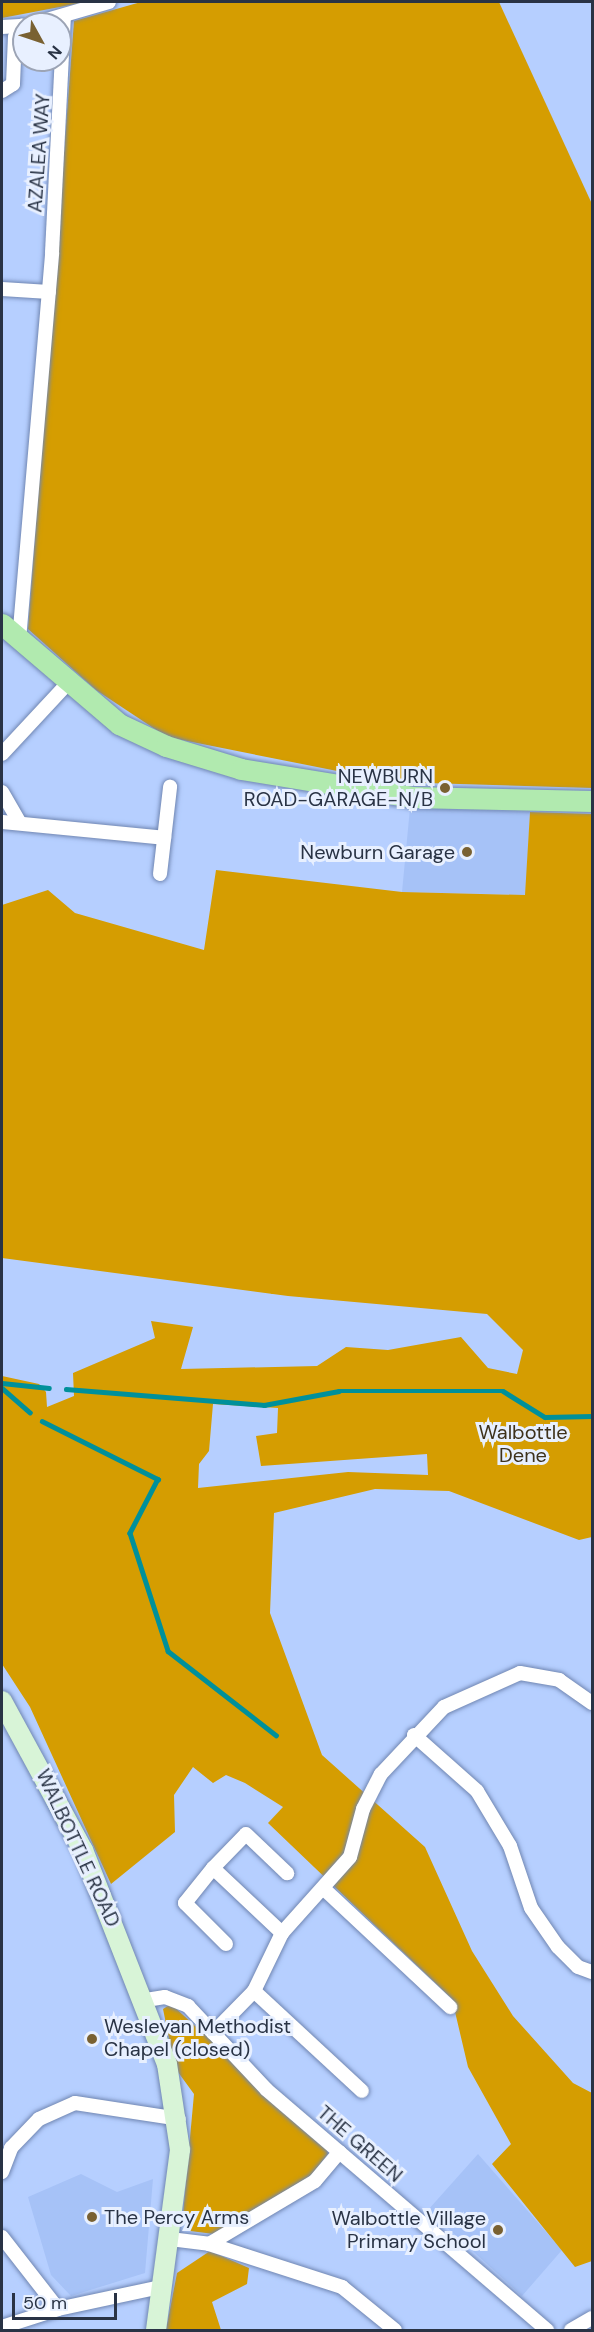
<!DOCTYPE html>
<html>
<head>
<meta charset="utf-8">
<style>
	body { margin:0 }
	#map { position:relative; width:594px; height:2332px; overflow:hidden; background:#b6cfff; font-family:"DM Sans",sans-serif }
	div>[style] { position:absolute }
	.built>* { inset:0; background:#a6c2f7 }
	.green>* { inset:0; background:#d59d01 }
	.stream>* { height:4.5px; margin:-2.25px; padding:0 2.25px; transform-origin:2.25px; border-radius:2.25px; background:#00909a }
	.roads { filter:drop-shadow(0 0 2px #7086b2) drop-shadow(0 0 2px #7086b2) }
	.street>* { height:14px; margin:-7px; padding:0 7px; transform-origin:7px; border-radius:7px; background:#fff }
	.secondary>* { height:20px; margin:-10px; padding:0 10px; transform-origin:10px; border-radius:10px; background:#d8f4d7 }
	.primary>* { height:21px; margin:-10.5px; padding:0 10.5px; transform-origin:10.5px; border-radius:10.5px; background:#b1eaaf }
	.dots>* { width:16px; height:16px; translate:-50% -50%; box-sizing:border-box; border:3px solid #e8f0ff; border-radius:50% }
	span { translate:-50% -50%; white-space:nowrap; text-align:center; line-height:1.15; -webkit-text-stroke:6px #e8f0ff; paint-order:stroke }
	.street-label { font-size:20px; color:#293345 }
	.poi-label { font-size:20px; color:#293345 }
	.right { translate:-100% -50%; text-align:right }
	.left { translate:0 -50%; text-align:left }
	.park-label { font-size:20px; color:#3e321c }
	.frame { position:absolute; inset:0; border:3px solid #293345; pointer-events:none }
	.north { position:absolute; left:12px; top:12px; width:60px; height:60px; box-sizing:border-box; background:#e8f0ff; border:2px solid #9ca4b5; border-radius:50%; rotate:130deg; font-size:16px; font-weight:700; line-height:24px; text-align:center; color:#293345 }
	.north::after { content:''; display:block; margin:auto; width:21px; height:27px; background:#796132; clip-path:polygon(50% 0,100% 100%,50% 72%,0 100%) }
	.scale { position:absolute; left:12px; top:2293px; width:105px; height:27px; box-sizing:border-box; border:3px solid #293345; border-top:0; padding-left:8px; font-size:18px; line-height:21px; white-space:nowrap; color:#293345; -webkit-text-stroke:4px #e8f0ff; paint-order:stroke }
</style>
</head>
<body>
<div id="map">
	<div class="built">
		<div style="clip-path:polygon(410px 808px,530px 812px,526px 895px,402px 892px)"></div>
		<div style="clip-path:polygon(478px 2154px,562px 2250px,522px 2296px,428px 2210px)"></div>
		<div style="clip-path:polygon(81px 2174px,117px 2192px,153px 2179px,145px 2273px,71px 2296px,51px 2275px,28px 2197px)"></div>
	</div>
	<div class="green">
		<div style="clip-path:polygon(2px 2px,86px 2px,2px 18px)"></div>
		<div style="clip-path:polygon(141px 2px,499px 2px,592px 204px,592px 788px,392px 782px,167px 737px,96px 690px,28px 629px,74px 21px)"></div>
		<div style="clip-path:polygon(evenodd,530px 812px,592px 814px,592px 1537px,579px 1540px,449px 1491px,375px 1489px,274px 1513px,270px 1613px,322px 1755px,425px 1847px,472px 1951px,513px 2016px,573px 2083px,592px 2093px,592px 2261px,575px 2267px,492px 2164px,511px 2144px,468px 2067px,452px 1999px,268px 1823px,283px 1807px,245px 1783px,226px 1775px,213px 1783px,193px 1767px,174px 1795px,175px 1832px,111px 1884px,30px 1707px,2px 1664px,2px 1376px,39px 1384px,46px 1392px,47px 1407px,74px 1396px,73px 1373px,155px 1338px,151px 1321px,193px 1327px,181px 1369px,317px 1366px,346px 1347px,388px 1350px,461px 1337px,488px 1368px,517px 1374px,523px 1350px,487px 1314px,288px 1296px,2px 1258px,2px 905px,48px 890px,75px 913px,204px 950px,216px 870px,402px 892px,525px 895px,530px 812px,213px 1404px,278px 1408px,277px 1433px,256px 1436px,261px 1466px,427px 1454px,428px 1475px,348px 1472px,198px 1488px,199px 1464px,209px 1451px,213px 1404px)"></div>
		<div style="clip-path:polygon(171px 2004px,326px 2145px,328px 2154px,309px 2178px,214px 2234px,190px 2231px,183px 2214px,194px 2094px,175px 2068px,163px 2009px)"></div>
		<div style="clip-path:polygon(210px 2251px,249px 2268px,247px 2284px,212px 2302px,221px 2330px,166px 2330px,177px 2273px)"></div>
	</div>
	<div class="stream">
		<div style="left:2px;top:1383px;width:47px;rotate:6.1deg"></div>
		<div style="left:2px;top:1388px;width:37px;rotate:41deg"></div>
		<div style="left:66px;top:1389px;width:199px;rotate:4.6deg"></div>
		<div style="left:264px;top:1405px;width:76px;rotate:-10.6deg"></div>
		<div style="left:339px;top:1391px;width:164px"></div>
		<div style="left:503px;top:1391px;width:49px;rotate:31.8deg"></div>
		<div style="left:545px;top:1417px;width:47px;rotate:-1.2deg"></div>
		<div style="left:42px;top:1421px;width:130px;rotate:26.6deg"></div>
		<div style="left:158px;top:1479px;width:61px;rotate:117.4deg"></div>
		<div style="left:130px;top:1533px;width:124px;rotate:72.1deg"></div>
		<div style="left:168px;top:1651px;width:137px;rotate:37.9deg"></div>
	</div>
	<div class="roads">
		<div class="street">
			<div style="left:33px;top:24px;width:79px;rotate:-16.1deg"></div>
			<div style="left:2px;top:27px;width:22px;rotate:-3deg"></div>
			<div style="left:2px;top:91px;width:13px;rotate:-32deg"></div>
			<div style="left:13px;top:84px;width:47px;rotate:-87.6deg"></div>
			<div style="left:15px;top:37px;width:13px;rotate:-61deg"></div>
			<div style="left:2px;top:289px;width:47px;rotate:3.7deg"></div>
			<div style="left:19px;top:640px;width:389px;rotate:-85.1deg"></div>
			<div style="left:52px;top:252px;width:234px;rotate:-87.1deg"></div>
			<div style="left:2px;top:754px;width:98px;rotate:-47.1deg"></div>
			<div style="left:2px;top:792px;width:34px;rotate:60deg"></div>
			<div style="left:2px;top:822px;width:163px;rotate:5.6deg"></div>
			<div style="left:160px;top:874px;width:88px;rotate:-83.4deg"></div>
			<div style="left:414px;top:1735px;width:84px;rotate:41.6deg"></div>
			<div style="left:477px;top:1791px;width:64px;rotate:59deg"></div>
			<div style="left:510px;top:1846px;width:65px;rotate:71.3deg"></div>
			<div style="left:531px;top:1908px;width:47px;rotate:55.3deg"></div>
			<div style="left:558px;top:1947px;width:28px;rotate:45deg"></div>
			<div style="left:578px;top:1967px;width:15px;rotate:20deg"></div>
			<div style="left:213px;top:1868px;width:47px;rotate:-45.9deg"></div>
			<div style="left:246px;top:1834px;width:57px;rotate:43.6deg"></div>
			<div style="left:324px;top:1889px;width:173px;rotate:43.1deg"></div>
			<div style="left:226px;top:1944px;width:58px;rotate:-135deg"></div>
			<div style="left:185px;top:1903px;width:45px;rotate:-51.3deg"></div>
			<div style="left:213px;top:1868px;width:95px;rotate:43.3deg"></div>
			<div style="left:254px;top:1991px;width:147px;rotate:42.8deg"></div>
			<div style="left:146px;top:2000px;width:19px;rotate:-9deg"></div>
			<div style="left:165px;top:1997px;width:25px;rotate:21deg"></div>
			<div style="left:188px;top:2006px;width:115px;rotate:46.8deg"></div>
			<div style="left:267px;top:2090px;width:369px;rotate:40.6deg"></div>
			<div style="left:213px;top:2033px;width:59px;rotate:-45.7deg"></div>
			<div style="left:254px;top:1991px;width:64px;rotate:-64.2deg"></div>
			<div style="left:282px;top:1933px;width:102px;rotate:-48.2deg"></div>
			<div style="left:350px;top:1857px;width:50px;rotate:-74.8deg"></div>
			<div style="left:363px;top:1809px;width:39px;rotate:-63deg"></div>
			<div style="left:381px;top:1774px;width:92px;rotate:-46.8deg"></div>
			<div style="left:444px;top:1707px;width:83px;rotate:-24.1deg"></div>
			<div style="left:520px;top:1673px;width:40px;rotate:10deg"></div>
			<div style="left:559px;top:1680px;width:40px;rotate:34.9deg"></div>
			<div style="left:2px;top:2172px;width:26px;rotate:-69deg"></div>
			<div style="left:11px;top:2148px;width:40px;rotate:-46deg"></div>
			<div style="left:39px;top:2119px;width:39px;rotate:-24deg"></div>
			<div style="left:75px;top:2103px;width:105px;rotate:8.7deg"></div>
			<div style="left:2px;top:2237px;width:91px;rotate:52.1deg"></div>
			<div style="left:170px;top:2239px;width:39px;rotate:7deg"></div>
			<div style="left:209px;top:2244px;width:140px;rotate:17.9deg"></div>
			<div style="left:342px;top:2287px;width:68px;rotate:39.1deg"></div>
			<div style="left:209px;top:2244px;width:123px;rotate:-30.7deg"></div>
			<div style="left:315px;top:2181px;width:38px;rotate:-50deg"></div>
			<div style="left:2px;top:2327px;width:59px;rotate:-17.8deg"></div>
			<div style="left:58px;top:2309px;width:105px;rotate:-12.1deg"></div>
			<div style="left:571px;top:2330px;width:24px;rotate:-30deg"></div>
		</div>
		<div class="secondary">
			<div style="left:2px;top:1701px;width:170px;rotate:61.5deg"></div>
			<div style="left:83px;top:1850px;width:230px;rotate:68.6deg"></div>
			<div style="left:167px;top:2064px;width:87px;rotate:81.4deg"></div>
			<div style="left:180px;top:2150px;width:182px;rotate:97.6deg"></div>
		</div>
		<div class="primary">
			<div style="left:2px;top:624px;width:154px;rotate:40.5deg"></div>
			<div style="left:119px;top:724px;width:52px;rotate:25.1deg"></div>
			<div style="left:166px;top:746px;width:78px;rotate:17deg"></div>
			<div style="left:241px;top:769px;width:173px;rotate:9.3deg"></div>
			<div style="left:412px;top:797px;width:180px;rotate:1.3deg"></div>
		</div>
	</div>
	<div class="dots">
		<div style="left:445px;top:788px;background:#796132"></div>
		<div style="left:467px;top:852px;background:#796132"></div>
		<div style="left:92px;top:2039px;background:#796132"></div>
		<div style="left:92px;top:2217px;background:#796132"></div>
		<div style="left:498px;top:2230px;background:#796132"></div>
	</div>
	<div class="street-label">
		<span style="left:39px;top:153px;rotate:-86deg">AZALEA WAY</span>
		<span style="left:78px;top:1848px;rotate:65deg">WALBOTTLE ROAD</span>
		<span style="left:360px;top:2144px;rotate:41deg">THE GREEN</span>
	</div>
	<div class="poi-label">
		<span class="right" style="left:433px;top:788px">NEWBURN<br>ROAD-GARAGE-N/B</span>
		<span class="right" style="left:455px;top:852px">Newburn Garage</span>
		<span class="left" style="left:104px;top:2038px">Wesleyan Methodist<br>Chapel (closed)</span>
		<span class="left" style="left:104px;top:2217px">The Percy Arms</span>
		<span class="right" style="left:486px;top:2230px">Walbottle Village<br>Primary School</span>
	</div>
	<div class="park-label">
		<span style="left:523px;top:1444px">Walbottle<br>Dene</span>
	</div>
	<div class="frame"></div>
	<div class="north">N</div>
	<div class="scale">50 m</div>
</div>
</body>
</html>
